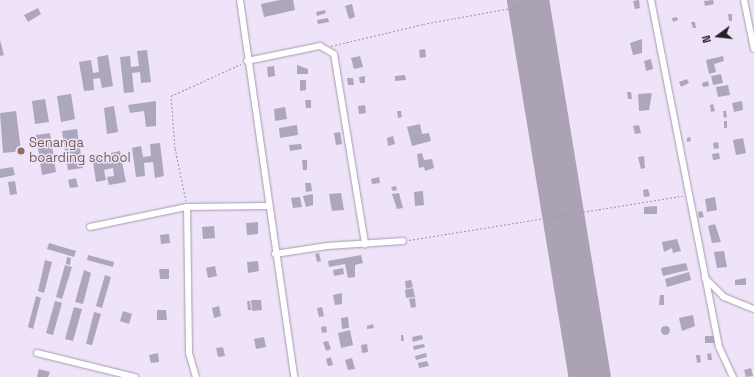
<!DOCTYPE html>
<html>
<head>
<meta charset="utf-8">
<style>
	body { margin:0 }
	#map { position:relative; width:754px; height:377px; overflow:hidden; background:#eee3f9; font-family:"Space Grotesk",sans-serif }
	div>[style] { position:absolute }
	.runway>* { height:42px; margin:-21px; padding:0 21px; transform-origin:21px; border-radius:21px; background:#aba2b4 }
	.building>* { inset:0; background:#aca7bc }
	.round { border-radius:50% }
	.path>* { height:1px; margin-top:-0.5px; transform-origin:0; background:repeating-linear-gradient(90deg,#9f96a7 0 2px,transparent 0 4px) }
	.roads { filter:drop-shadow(0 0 1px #a59aae) drop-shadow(0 0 1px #a59aae) }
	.minor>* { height:6px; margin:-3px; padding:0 3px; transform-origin:3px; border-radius:3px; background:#fff }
	.dots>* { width:11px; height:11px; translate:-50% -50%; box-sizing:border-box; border:2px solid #eee3f9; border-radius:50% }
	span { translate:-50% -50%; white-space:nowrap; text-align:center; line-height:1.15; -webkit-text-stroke:3px #eee3f9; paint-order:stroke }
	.education-label { font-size:13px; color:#785e54 }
	.left { translate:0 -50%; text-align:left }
	.north { position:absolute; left:698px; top:16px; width:40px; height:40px; -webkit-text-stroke:3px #eee3f9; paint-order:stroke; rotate:255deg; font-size:11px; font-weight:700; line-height:16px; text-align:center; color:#242028 }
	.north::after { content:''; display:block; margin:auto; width:14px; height:18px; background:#242028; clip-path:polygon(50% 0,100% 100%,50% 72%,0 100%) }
</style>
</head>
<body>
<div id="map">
	<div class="runway">
		<div style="left:528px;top:0;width:382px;rotate:80.7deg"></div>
	</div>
	<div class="building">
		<div style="clip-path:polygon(280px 0,293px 0,295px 10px,264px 17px,261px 4px)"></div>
		<div style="clip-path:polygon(639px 0,640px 8px,635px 9px,633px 1px)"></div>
		<div style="clip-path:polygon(713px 0,714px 4px,705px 6px,704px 1px)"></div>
		<div style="clip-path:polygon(352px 4px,355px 17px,349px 19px,345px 6px)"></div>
		<div style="clip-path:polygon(38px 8px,41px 14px,28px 22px,24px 15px)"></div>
		<div style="clip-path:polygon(325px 10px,326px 13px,317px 16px,316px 12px)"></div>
		<div style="clip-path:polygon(728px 14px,732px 14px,732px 21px,729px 21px)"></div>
		<div style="clip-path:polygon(677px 17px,678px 20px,673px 22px,672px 18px)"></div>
		<div style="clip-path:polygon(328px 18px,329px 22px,318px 24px,317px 20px)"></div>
		<div style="clip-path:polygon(691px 22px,695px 22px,696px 28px,693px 28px)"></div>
		<div style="clip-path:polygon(642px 39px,642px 53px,633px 55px,630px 43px)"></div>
		<div style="clip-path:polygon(0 40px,4px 55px,0 56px)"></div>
		<div style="clip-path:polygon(425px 49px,426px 57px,420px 58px,419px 50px)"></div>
		<div style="clip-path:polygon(147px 50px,151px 82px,141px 83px,140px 72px,132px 73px,134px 92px,124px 93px,120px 57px,130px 56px,131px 67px,139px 66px,137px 51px)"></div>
		<div style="clip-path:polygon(108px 55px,113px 86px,102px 88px,100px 78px,93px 79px,94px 90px,84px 91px,79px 62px,91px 60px,93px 73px,99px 72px,97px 57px)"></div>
		<div style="clip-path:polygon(360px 56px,363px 67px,354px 69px,351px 58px)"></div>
		<div style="clip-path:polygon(723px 56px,724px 61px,714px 64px,716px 72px,709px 74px,706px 60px)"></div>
		<div style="clip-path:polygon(651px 59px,653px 69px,646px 71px,644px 61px)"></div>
		<div style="clip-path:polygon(297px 65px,308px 69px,308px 74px,297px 74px)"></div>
		<div style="clip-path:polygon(274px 66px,275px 76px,268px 77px,267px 67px)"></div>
		<div style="clip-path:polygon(721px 74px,723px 83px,713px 85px,711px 76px)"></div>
		<div style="clip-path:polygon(405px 75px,406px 80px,395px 81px,395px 76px)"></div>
		<div style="clip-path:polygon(365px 76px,365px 83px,360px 83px,359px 77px)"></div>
		<div style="clip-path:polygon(347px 78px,353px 78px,354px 85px,348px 85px)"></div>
		<div style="clip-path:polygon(687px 79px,689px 83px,681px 87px,679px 82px)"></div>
		<div style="clip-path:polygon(300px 80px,306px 80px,306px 90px,300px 91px)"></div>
		<div style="clip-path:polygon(708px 81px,709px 86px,703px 87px,702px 83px)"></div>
		<div style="clip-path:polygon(728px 85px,730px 95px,718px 97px,716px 87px)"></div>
		<div style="clip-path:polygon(627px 92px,631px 92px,632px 99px,628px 99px)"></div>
		<div style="clip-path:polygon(652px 93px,649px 110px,639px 111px,638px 94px)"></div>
		<div style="clip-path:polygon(71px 94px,75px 119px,61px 122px,57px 96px)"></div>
		<div style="clip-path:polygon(45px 99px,49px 122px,35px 124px,32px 101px)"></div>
		<div style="clip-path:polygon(305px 100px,311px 100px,311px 108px,306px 108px)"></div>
		<div style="clip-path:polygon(156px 101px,156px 126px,146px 127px,144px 111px,130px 113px,128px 105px)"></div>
		<div style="clip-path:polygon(742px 101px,743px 110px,734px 112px,732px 103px)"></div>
		<div style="clip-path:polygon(713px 104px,715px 111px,711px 112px,710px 105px)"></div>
		<div style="clip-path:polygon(365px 105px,366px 113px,359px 114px,358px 106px)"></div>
		<div style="clip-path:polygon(114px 106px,118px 132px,107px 134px,104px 108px)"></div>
		<div style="clip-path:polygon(285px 107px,287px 119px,275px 121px,274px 109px)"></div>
		<div style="clip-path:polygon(16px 111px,21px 151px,3px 153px,0 113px)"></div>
		<div style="clip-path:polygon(397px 111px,401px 111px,402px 117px,398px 118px)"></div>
		<div style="clip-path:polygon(723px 111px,726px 111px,727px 117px,724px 118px)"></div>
		<div style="clip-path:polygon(724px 121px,727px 121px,727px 128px,724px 128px)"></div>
		<div style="clip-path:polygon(420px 124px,422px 134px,429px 133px,431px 141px,412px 146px,407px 127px)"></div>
		<div style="clip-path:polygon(297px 125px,298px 135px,280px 138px,279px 128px)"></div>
		<div style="clip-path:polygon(639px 125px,641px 133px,635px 134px,633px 126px)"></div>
		<div style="clip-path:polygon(77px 129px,83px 168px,68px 170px,62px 131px)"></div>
		<div style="clip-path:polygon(340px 132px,342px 144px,336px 145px,334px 133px)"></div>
		<div style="clip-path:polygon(50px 133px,56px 172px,42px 175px,36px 135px)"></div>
		<div style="clip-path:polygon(393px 136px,395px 144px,388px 146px,387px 138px)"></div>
		<div style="clip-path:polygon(690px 137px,691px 141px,687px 142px,687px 138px)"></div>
		<div style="clip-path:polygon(743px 138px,746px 153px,736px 155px,733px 140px)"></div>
		<div style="clip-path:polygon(718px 142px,719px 148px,714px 149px,713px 143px)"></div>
		<div style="clip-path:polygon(160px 143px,164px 176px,155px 178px,153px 162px,144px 163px,145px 176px,136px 177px,132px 148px,141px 146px,143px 157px,151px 156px,150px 144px)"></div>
		<div style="clip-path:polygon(301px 144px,302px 149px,290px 151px,289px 145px)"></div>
		<div style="clip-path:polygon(120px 151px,126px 182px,109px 185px,107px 177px,114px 176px,113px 168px,104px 170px,106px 180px,96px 182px,92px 155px,101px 154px,103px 163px,112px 161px,111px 153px)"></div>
		<div style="clip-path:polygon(422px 153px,424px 160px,432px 159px,434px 168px,425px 171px,424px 167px,419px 168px,417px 154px)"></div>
		<div style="clip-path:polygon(719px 153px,720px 159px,713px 160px,712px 154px)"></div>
		<div style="clip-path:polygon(644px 156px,645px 168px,641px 169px,638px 157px)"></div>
		<div style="clip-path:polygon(302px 160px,307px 160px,307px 170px,303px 170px)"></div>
		<div style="clip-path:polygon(13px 167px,15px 175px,0 178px,0 169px)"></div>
		<div style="clip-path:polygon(379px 177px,380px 183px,372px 184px,371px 179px)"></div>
		<div style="clip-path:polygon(76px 178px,78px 187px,70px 188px,68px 180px)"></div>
		<div style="clip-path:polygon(15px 181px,17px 194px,10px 195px,8px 182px)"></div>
		<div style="clip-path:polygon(305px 183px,311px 183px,312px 191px,306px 192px)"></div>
		<div style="clip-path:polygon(396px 186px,397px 190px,393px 191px,391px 187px)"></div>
		<div style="clip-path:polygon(648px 189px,650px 196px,644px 197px,643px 190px)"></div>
		<div style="clip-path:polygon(423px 191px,424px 205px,415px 206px,414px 192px)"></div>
		<div style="clip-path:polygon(341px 193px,344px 210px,332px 211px,329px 194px)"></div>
		<div style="clip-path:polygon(399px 193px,403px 208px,397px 209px,392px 194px)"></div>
		<div style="clip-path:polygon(313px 194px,313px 205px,306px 207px,303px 196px)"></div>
		<div style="clip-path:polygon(300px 197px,302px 207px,293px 208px,291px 198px)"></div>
		<div style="clip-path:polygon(715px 197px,717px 210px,707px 212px,705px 199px)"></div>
		<div style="clip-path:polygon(657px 206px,657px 214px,644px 214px,644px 207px)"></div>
		<div style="clip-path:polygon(702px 211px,704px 217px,699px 218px,698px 212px)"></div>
		<div style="clip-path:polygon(258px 222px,258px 234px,247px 235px,246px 223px)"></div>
		<div style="clip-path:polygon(715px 224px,721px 242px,712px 243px,708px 226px)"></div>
		<div style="clip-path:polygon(214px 226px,215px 238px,203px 239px,202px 227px)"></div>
		<div style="clip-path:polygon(169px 234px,170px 243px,161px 244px,160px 235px)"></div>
		<div style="clip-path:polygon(677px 239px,681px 251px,673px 253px,672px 248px,664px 252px,662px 242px)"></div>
		<div style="clip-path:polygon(49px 243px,76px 251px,74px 257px,47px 249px)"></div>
		<div style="clip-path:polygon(724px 251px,727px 267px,717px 268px,714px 252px)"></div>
		<div style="clip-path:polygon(319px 253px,321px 261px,317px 262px,315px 254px)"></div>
		<div style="clip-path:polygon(88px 255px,114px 262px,113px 267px,87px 260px)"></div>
		<div style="clip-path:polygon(361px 255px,363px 263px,355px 265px,355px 277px,348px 278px,345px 264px,329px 267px,328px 261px)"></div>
		<div style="clip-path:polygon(67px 257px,71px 258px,70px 265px,66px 264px)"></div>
		<div style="clip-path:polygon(45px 260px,52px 262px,44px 293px,38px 291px)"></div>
		<div style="clip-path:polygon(258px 261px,259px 271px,248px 273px,247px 262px)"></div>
		<div style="clip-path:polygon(686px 263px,688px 270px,663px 276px,661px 268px)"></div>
		<div style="clip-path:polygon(65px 265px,72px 267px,62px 299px,56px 297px)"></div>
		<div style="clip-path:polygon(215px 266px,217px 276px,208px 278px,206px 268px)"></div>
		<div style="clip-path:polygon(343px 268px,344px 274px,334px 276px,333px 270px)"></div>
		<div style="clip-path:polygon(159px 269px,169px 269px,169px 279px,160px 279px)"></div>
		<div style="clip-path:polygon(84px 270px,91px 273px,83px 304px,75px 302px)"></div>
		<div style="clip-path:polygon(689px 272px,691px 280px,667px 287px,665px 279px)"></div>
		<div style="clip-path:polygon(105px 275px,111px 277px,102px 308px,96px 306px)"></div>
		<div style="clip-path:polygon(746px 278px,746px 285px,735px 285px,735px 280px)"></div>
		<div style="clip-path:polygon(411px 280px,413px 287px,406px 289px,405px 281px)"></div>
		<div style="clip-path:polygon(413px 288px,415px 297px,406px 298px,405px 290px)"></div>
		<div style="clip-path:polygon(342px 293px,342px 304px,335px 305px,333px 295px)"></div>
		<div style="clip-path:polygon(660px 295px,664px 295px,664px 305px,659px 305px)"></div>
		<div style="clip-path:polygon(36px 296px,41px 298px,33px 329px,28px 327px)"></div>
		<div style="clip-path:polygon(415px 298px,416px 307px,411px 308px,409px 299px)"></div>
		<div style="clip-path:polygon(251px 300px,261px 300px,262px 310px,252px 311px)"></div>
		<div style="clip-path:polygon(55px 301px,62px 303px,53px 335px,46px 333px)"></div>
		<div style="clip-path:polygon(247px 301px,250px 301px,251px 310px,248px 310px)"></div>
		<div style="clip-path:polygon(219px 306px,221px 316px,214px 318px,212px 308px)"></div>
		<div style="clip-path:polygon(74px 307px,82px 309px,73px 341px,65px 339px)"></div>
		<div style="clip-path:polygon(322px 307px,324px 316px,319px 317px,317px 308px)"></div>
		<div style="clip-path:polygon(157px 310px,166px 310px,167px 320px,157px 320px)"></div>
		<div style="clip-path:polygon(123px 311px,132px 314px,129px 324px,120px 321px)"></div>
		<div style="clip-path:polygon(94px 312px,101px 314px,92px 345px,86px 344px)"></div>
		<div style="clip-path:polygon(693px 315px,695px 326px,682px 331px,679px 318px)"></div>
		<div style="clip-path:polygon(348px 317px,349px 328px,342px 329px,341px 318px)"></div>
		<div style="clip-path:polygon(373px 324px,374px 328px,367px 329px,367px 326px)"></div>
		<div class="round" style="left:660.5px;top:325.5px;width:9px;height:9px"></div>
		<div style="clip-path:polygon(326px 326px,327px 332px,322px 333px,321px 327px)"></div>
		<div style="clip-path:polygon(350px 330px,353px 345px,341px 348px,338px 333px)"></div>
		<div style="clip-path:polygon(401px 335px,403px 335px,404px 341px,401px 341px)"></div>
		<div style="clip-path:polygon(422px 335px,423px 339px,413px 342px,412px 337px)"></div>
		<div style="clip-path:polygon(705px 336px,714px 336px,714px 343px,705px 343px)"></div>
		<div style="clip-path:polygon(264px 337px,266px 347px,256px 349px,254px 339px)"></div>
		<div style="clip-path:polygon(328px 341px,331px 349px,326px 351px,323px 342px)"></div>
		<div style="clip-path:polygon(367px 344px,368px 352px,362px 353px,361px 345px)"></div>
		<div style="clip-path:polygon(424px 344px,425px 347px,414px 350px,413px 346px)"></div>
		<div style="clip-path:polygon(223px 347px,225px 356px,218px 357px,216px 348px)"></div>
		<div style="clip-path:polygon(158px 353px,159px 362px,151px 363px,149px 355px)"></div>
		<div style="clip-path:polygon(426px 353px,427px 357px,416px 360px,415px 356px)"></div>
		<div style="clip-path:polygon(711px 353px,712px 360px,708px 360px,707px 354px)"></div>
		<div style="clip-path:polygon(696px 355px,700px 355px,701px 362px,697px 363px)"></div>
		<div style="clip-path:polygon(331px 357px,333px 365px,328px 366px,326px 359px)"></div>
		<div style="clip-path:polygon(352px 358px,355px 369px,348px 370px,345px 360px)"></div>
		<div style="clip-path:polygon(427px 361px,429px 366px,419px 368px,418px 363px)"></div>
		<div style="clip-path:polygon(751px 368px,753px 376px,746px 377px,744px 370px)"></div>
		<div style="clip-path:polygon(39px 369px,50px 372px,48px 377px,37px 377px)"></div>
	</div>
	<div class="path">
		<div style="left:331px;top:46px;width:95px;rotate:-13.4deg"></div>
		<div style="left:423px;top:24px;width:90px;rotate:-10.2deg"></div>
		<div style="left:512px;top:8px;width:21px;rotate:-23deg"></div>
		<div style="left:186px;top:201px;width:54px;rotate:-101.7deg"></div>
		<div style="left:175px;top:148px;width:52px;rotate:-94.4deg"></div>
		<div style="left:171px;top:96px;width:77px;rotate:-24.6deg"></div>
		<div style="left:409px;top:240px;width:277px;rotate:-9.2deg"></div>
	</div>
	<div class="roads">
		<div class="minor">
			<div style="left:240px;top:0;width:381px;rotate:81.8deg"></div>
			<div style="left:651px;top:0;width:354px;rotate:78.9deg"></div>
			<div style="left:719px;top:347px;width:33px;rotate:65deg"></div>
			<div style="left:744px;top:0;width:50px;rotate:78.5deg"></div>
			<div style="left:247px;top:61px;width:75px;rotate:-11.6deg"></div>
			<div style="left:320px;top:46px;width:16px;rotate:30deg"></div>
			<div style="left:334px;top:54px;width:193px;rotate:80.7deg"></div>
			<div style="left:187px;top:207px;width:146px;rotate:89.2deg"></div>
			<div style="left:189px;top:353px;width:25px;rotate:74deg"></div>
			<div style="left:90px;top:227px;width:99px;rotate:-11.7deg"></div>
			<div style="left:187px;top:207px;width:82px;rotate:-0.7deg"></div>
			<div style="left:275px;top:254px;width:53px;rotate:-8.7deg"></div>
			<div style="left:327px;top:246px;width:76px;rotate:-3.8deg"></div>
			<div style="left:705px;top:278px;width:27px;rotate:45deg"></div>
			<div style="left:724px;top:297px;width:32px;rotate:22deg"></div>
			<div style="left:37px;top:353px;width:101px;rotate:13.8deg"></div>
		</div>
	</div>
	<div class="dots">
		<div style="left:21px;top:151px;background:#8d6e63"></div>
	</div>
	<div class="education-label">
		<span class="left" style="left:29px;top:151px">Senanga<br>boarding school</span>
	</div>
	<div class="north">N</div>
</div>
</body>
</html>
